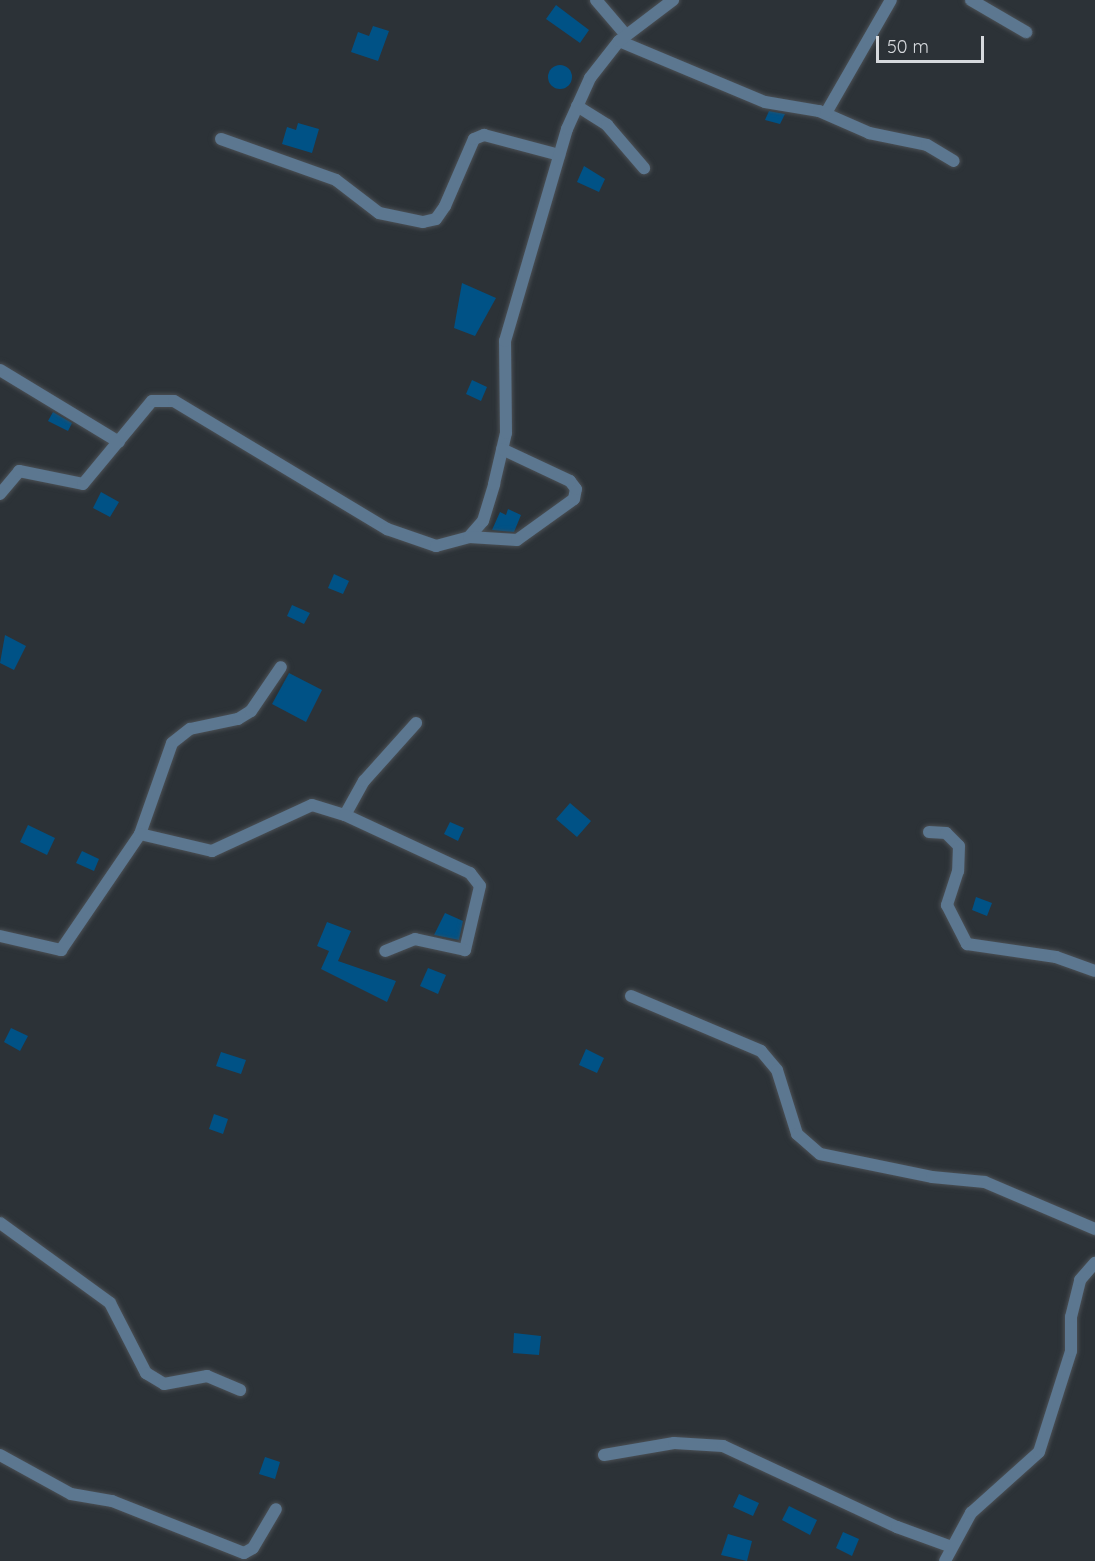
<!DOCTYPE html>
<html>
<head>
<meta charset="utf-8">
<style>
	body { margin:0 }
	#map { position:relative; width:1095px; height:1561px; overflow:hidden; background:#2c3237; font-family:Quicksand,sans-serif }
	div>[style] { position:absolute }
	.building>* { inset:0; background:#005286 }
	.round { border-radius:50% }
	.roads { filter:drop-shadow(0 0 2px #4b5055) drop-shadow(0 0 2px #4b5055) }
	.minor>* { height:12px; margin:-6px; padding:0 6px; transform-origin:6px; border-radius:6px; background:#5c7790 }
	span { translate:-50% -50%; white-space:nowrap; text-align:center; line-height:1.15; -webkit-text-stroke:4.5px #2c3237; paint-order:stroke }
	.scale { position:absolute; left:876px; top:36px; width:108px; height:27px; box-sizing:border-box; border:3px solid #d6d9dd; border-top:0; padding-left:8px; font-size:18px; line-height:21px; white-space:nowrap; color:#d6d9dd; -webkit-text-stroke:4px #2c3237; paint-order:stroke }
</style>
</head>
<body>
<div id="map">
	<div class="building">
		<div style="clip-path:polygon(556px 5px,589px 30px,580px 43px,546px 19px)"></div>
		<div style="clip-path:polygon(373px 26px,389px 31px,378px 61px,351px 52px,358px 32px,369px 36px)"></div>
		<div class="round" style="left:548px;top:65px;width:24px;height:24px"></div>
		<div style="clip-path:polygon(769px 111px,785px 114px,780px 124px,765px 120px)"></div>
		<div style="clip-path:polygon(298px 123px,319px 129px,312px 153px,282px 144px,287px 127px,296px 130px)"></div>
		<div style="clip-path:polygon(584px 166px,605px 179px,599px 192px,577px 182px)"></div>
		<div style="clip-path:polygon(462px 283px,496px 298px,475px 336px,454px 328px)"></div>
		<div style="clip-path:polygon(472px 380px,487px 387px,481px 401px,466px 394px)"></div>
		<div style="clip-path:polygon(53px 412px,72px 423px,68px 431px,48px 421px)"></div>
		<div style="clip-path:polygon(101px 492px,119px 502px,110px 517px,93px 508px)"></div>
		<div style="clip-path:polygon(508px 509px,521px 515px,514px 532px,492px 530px,500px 512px,506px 515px)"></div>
		<div style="clip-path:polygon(334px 574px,349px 581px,343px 594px,328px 588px)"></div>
		<div style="clip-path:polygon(292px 605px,310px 613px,304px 624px,287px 616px)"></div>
		<div style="clip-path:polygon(5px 635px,26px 646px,14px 670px,0 663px)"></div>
		<div style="clip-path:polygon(289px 673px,322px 690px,306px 722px,272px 704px)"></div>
		<div style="clip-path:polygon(570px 803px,591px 821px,577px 837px,556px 819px)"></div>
		<div style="clip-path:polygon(450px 822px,464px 828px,458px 841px,444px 834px)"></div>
		<div style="clip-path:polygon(28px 825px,55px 838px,47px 855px,20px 842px)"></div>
		<div style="clip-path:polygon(82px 851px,99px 859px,94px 871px,76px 863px)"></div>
		<div style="clip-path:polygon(976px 897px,992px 903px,987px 916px,972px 910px)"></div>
		<div style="clip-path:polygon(445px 913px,463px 921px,459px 940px,434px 935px)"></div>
		<div style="clip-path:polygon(327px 922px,351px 931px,338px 961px,396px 981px,387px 1002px,321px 969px,329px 951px,317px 946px)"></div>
		<div style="clip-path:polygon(428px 968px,446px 975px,438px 994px,420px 986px)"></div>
		<div style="clip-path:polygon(11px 1028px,28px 1036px,20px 1051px,4px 1042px)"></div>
		<div style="clip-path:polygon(586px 1049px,604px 1058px,597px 1073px,579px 1065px)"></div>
		<div style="clip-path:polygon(221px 1052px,246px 1060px,241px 1074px,216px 1066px)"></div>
		<div style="clip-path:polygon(214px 1114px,228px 1119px,223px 1134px,209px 1129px)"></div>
		<div style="clip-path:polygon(514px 1333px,541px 1336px,539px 1355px,513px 1353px)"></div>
		<div style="clip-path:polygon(265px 1457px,280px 1462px,275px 1479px,259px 1474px)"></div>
		<div style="clip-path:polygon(739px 1494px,759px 1503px,753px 1516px,733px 1507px)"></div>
		<div style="clip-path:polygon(789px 1506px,817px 1520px,810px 1535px,782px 1520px)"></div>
		<div style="clip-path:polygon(843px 1532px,859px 1539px,852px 1556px,836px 1548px)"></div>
		<div style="clip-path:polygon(728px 1534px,752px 1541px,747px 1561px,721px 1555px)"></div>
	</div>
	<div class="roads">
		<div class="minor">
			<div style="left:596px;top:0;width:45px;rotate:49.5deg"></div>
			<div style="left:971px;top:0;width:64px;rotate:30.2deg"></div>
			<div style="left:619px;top:41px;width:158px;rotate:22.7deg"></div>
			<div style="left:765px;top:102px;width:55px;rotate:9.5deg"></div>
			<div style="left:819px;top:111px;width:55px;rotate:23.7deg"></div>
			<div style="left:869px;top:133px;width:59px;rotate:11.7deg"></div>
			<div style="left:927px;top:145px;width:31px;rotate:31deg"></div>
			<div style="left:577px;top:106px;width:36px;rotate:32deg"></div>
			<div style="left:607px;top:125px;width:57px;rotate:49.3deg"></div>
			<div style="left:826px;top:113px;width:130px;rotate:-60.1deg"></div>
			<div style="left:221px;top:139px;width:122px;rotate:19.6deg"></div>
			<div style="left:336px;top:180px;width:54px;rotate:37.5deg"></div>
			<div style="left:379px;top:213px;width:45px;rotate:11.6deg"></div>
			<div style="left:423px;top:222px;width:13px;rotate:-13deg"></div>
			<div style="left:436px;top:219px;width:16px;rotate:-55deg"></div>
			<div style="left:445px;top:206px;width:73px;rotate:-66.6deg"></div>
			<div style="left:474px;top:139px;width:11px;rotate:-22deg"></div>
			<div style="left:484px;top:135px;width:78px;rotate:14.9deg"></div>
			<div style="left:0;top:370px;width:139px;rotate:31.2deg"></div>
			<div style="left:0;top:494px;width:30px;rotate:-50deg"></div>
			<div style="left:19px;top:471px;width:65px;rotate:11.5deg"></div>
			<div style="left:83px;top:484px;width:108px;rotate:-50.3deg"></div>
			<div style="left:152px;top:401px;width:22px"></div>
			<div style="left:174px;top:401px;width:249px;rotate:31deg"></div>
			<div style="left:387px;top:529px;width:52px;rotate:19.1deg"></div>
			<div style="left:436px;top:546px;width:34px;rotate:-15deg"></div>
			<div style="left:469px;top:537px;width:21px;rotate:-49deg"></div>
			<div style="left:483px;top:521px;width:39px;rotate:-73deg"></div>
			<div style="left:494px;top:484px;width:52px;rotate:-76.8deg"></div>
			<div style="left:506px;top:433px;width:92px;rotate:-90.6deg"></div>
			<div style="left:505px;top:341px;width:221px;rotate:-73.7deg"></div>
			<div style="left:567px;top:129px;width:56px;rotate:-65.7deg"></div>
			<div style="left:590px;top:78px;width:47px;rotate:-51.9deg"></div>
			<div style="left:619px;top:41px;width:68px;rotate:-37.2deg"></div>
			<div style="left:469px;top:537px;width:48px;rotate:3.6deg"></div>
			<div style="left:517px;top:540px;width:70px;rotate:-35.7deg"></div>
			<div style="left:574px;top:499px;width:10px;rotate:-79deg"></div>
			<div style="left:576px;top:489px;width:10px;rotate:-127deg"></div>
			<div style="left:570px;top:481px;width:75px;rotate:-154.8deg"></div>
			<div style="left:345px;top:815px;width:39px;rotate:-61deg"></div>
			<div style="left:364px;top:781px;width:78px;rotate:-48.1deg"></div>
			<div style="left:929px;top:832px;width:17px;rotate:3deg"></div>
			<div style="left:946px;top:833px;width:18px;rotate:45deg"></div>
			<div style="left:959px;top:846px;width:25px;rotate:92deg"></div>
			<div style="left:958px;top:871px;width:36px;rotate:108deg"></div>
			<div style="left:947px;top:905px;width:44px;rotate:62.9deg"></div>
			<div style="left:967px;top:944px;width:90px;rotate:8.3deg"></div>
			<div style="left:1056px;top:957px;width:41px;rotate:19.7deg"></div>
			<div style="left:140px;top:834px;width:96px;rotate:-70.6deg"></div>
			<div style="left:172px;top:743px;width:23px;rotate:-38deg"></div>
			<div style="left:190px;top:729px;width:49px;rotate:-11.8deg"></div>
			<div style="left:238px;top:719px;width:15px;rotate:-32deg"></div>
			<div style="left:251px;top:711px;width:53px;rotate:-55.7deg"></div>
			<div style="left:0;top:936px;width:63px;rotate:12.9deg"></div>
			<div style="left:61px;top:950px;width:140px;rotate:-55.7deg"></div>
			<div style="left:140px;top:834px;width:74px;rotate:13.3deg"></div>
			<div style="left:212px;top:851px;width:110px;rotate:-24.7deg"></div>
			<div style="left:312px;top:805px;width:34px;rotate:17deg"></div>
			<div style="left:345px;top:815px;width:138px;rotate:24.9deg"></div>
			<div style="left:470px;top:873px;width:16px;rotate:52deg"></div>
			<div style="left:480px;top:886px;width:66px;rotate:103.2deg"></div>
			<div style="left:465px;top:950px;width:51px;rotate:-167.6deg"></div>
			<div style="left:415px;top:939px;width:32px;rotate:158deg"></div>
			<div style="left:631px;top:996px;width:141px;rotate:22.9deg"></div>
			<div style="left:761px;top:1051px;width:25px;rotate:50deg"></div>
			<div style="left:777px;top:1070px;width:67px;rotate:72.6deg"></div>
			<div style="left:797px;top:1134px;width:30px;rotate:41deg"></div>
			<div style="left:820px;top:1154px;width:114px;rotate:11.6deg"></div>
			<div style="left:932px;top:1177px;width:53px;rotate:5.4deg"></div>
			<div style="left:985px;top:1182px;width:120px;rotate:23.1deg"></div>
			<div style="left:0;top:1223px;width:136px;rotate:36deg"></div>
			<div style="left:110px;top:1303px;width:79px;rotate:62.8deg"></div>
			<div style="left:146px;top:1373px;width:21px;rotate:31deg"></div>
			<div style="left:164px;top:1384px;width:44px;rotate:-10.5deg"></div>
			<div style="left:207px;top:1376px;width:36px;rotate:23deg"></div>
			<div style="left:0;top:1455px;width:81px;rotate:28.8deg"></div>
			<div style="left:71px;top:1494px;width:42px;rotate:9.7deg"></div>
			<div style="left:112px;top:1501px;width:142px;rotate:21.5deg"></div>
			<div style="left:244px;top:1553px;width:10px;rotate:-29deg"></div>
			<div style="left:253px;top:1548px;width:45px;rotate:-59.5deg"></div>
			<div style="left:604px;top:1455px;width:71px;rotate:-9.7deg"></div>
			<div style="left:674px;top:1443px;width:49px;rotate:3.5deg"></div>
			<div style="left:723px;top:1446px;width:192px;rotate:25deg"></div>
			<div style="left:897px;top:1527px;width:55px;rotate:20.1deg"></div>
			<div style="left:945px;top:1561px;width:55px;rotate:-61.6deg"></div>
			<div style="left:971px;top:1513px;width:91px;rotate:-41.9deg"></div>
			<div style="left:1039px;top:1452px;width:106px;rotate:-72.4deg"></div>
			<div style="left:1071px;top:1351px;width:34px;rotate:-90deg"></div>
			<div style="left:1071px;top:1317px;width:38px;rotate:-76deg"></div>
			<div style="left:1080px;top:1280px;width:23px;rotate:-49deg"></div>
		</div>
	</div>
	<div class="scale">50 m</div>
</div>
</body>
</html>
